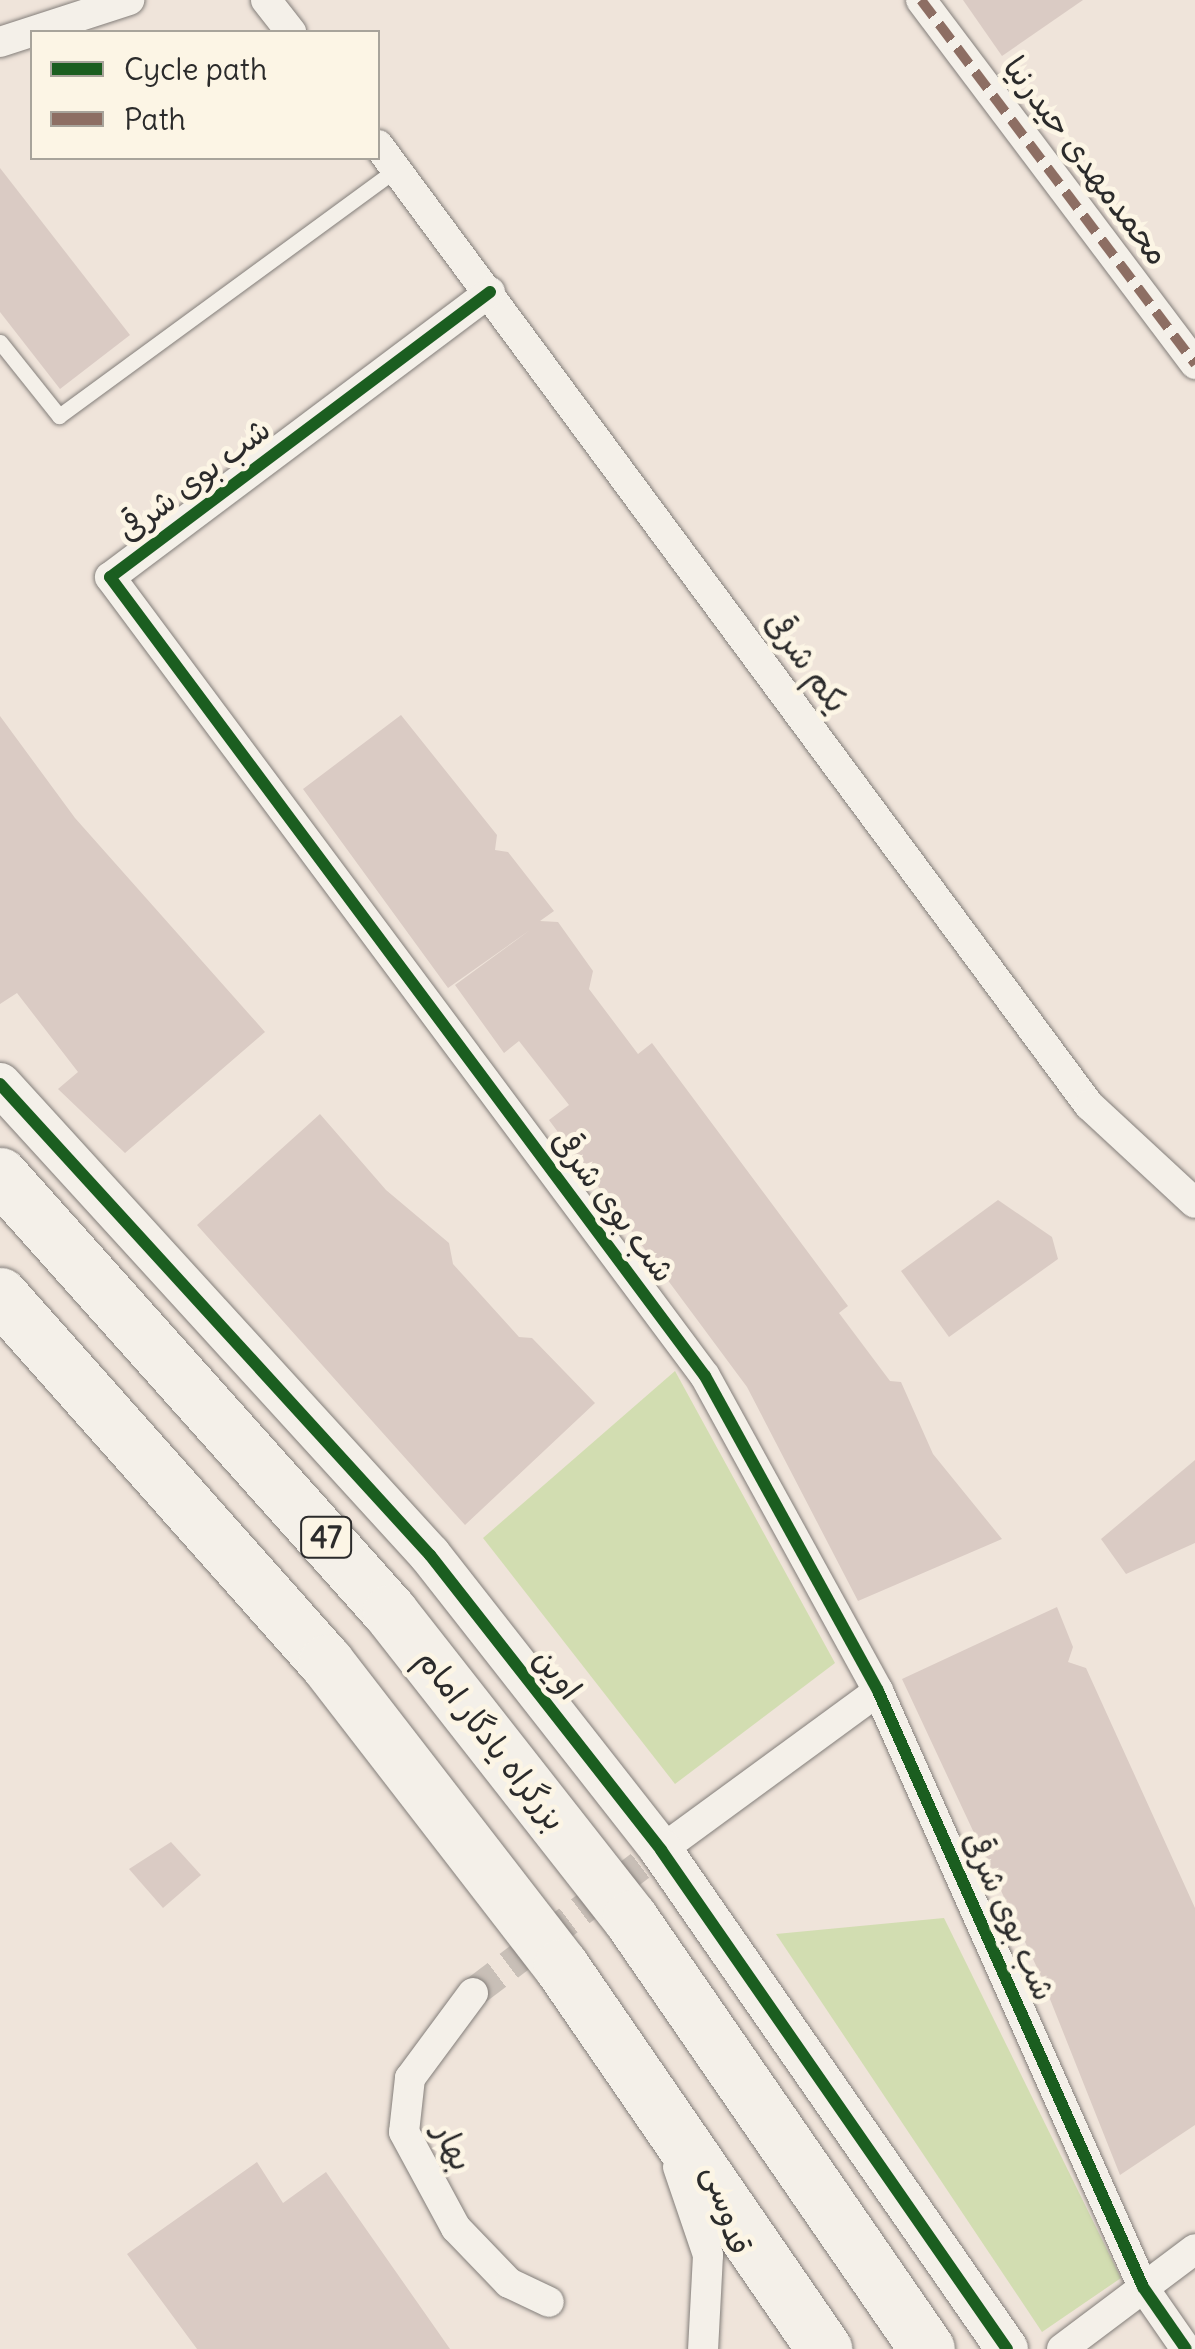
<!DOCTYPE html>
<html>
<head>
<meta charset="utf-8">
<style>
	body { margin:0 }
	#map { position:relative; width:1195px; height:2349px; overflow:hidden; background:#efe4da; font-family:Delius,"Playpen Sans Arabic",sans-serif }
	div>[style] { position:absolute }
	.green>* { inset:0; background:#d2ddb1 }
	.building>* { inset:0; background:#dacbc4 }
	.street-tunnel>* { height:30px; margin-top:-15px; transform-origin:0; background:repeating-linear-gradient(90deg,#c8bfb7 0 30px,transparent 0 45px) }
	.roads { filter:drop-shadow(0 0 2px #837e7a) drop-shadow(0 0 2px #837e7a) }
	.lane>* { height:15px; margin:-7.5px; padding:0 7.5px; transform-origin:7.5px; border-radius:7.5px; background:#f4f0e9 }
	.street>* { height:30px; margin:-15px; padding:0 15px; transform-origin:15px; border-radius:15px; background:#f4f0e9 }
	.secondary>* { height:42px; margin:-21px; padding:0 21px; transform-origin:21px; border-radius:21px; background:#f4f0e9 }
	.highway>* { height:55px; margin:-27.5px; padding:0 27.5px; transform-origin:27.5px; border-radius:27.5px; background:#f4f0e9 }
	.quiet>* { height:10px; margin-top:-5px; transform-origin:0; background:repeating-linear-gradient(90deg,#8d6e63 0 20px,transparent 0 30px) }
	.cycleway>* { height:12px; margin:-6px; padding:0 6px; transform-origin:6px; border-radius:6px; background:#1b5e20 }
	span { translate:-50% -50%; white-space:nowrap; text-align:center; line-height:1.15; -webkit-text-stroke:10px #fcf5e5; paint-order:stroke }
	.shield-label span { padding:2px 8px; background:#fcf5e5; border:2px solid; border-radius:8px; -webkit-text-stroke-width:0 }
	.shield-label { font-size:30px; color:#2b2b2b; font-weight:700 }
	.street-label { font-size:32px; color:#2b2b2b }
	.legend { position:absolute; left:30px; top:30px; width:350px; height:130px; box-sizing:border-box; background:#fcf5e5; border:2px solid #a8a49b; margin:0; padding:12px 18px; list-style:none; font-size:30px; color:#2b2b2b }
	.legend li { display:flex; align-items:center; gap:20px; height:50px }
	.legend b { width:50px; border:2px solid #a8a49b }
</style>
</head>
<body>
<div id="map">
	<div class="green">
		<div style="clip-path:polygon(675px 1371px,835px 1663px,675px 1784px,483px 1538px)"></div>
		<div style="clip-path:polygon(944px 1918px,1121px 2278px,1042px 2332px,776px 1934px)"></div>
	</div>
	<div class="building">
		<div style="clip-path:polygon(963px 0,1083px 0,1002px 56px)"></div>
		<div style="clip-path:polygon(0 168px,130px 335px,60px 389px,0 312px)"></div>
		<div style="clip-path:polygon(401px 715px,497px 835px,495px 850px,508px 852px,554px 911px,540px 921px,558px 922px,593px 971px,589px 989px,638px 1054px,652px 1043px,848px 1306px,839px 1313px,890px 1381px,901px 1382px,933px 1454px,1002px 1539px,858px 1601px,747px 1387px,549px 1120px,569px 1105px,519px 1041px,504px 1053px,455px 985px,530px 930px,448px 988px,303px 789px)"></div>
		<div style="clip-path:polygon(0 716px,75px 818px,265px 1032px,125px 1153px,58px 1089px,78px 1072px,17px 993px,0 1004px)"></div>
		<div style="clip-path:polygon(320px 1114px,386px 1190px,449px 1243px,453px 1264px,519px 1337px,532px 1338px,595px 1403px,465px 1525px,197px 1225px)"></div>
		<div style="clip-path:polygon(998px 1200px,1052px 1237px,1058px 1259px,949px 1337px,901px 1271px)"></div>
		<div style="clip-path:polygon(1195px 1460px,1195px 1543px,1126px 1574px,1101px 1539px)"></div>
		<div style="clip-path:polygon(1057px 1607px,1073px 1647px,1068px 1662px,1086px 1668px,1195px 1908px,1195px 2125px,1120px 2175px,1040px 1974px,902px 1679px)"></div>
		<div style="clip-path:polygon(171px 1842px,201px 1875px,163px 1908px,129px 1869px)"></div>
		<div style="clip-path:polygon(257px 2162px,283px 2203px,326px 2172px,450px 2349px,197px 2349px,127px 2254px)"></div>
	</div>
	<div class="street-tunnel">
		<div style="left:473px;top:1993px;width:236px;rotate:-37.3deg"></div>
	</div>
	<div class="roads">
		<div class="lane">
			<div style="left:0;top:342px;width:95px;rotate:51.4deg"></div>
			<div style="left:59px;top:416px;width:418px;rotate:-36.2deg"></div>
		</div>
		<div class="street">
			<div style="left:266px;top:0;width:41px;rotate:52deg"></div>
			<div style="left:921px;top:0;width:456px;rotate:53deg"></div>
			<div style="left:0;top:42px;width:136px;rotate:-18deg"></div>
			<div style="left:378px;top:145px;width:1195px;rotate:53.48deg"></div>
			<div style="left:1089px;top:1105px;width:144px;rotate:42.8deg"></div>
			<div style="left:490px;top:292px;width:475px;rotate:143.1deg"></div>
			<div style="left:110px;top:577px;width:996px;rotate:53.33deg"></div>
			<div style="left:705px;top:1376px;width:359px;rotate:61.2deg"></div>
			<div style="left:878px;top:1691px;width:652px;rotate:66.03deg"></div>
			<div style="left:1143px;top:2287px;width:75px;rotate:55.3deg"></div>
			<div style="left:661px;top:1850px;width:269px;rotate:-36.2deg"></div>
			<div style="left:473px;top:1993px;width:106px;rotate:126.5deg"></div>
			<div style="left:410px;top:2078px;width:54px;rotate:96.3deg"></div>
			<div style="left:404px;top:2132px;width:109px;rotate:61.6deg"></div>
			<div style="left:456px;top:2228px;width:76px;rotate:46.1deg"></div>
			<div style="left:509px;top:2283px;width:44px;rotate:25.4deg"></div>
			<div style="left:678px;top:2167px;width:93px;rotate:71.2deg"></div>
			<div style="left:708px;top:2255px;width:94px;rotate:93deg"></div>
			<div style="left:1062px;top:2349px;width:166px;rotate:-36.9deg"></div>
		</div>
		<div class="secondary">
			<div style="left:0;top:1084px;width:638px;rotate:47.61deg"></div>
			<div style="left:430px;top:1555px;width:375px;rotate:51.9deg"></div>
			<div style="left:661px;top:1850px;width:607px;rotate:55.26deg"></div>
		</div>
		<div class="highway">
			<div style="left:0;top:1175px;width:586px;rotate:48.25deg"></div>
			<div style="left:390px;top:1612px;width:389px;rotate:51.9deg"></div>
			<div style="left:630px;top:1918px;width:523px;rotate:55.43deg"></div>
			<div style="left:0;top:1295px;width:491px;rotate:48.4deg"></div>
			<div style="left:326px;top:1662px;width:384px;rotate:52.3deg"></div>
			<div style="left:561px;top:1966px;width:465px;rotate:55.5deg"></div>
		</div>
	</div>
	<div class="quiet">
		<div style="left:921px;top:0;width:456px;rotate:53deg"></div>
	</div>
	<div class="cycleway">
		<div style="left:490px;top:292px;width:475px;rotate:143.1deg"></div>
		<div style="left:110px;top:577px;width:996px;rotate:53.33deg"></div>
		<div style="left:705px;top:1376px;width:359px;rotate:61.2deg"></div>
		<div style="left:878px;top:1691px;width:652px;rotate:66.03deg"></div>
		<div style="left:1143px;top:2287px;width:75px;rotate:55.3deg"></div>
		<div style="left:0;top:1084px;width:638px;rotate:47.61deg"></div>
		<div style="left:430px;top:1555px;width:375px;rotate:51.9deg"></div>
		<div style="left:661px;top:1850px;width:607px;rotate:55.26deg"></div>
	</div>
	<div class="shield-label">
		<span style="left:326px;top:1537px">47</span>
	</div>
	<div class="street-label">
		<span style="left:1086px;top:161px;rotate:53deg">محمدمهدی حیدرنیا</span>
		<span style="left:194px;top:480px;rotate:-37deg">شب بوی شرقی</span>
		<span style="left:806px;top:662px;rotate:54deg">یکم شرقی</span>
		<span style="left:613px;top:1206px;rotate:53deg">شب بوی شرقی</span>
		<span style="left:557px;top:1674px;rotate:52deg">اوین</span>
		<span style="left:491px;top:1740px;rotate:52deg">بزرگراه یادگار امام</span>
		<span style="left:1009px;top:1916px;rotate:66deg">شب بوی شرقی</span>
		<span style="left:453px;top:2147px;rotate:64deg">بهار</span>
		<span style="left:727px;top:2210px;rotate:73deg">قدوسی</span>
	</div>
	<ul class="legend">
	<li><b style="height:12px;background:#1b5e20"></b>Cycle path</li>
	<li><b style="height:12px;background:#8d6e63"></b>Path</li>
	</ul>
</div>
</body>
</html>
